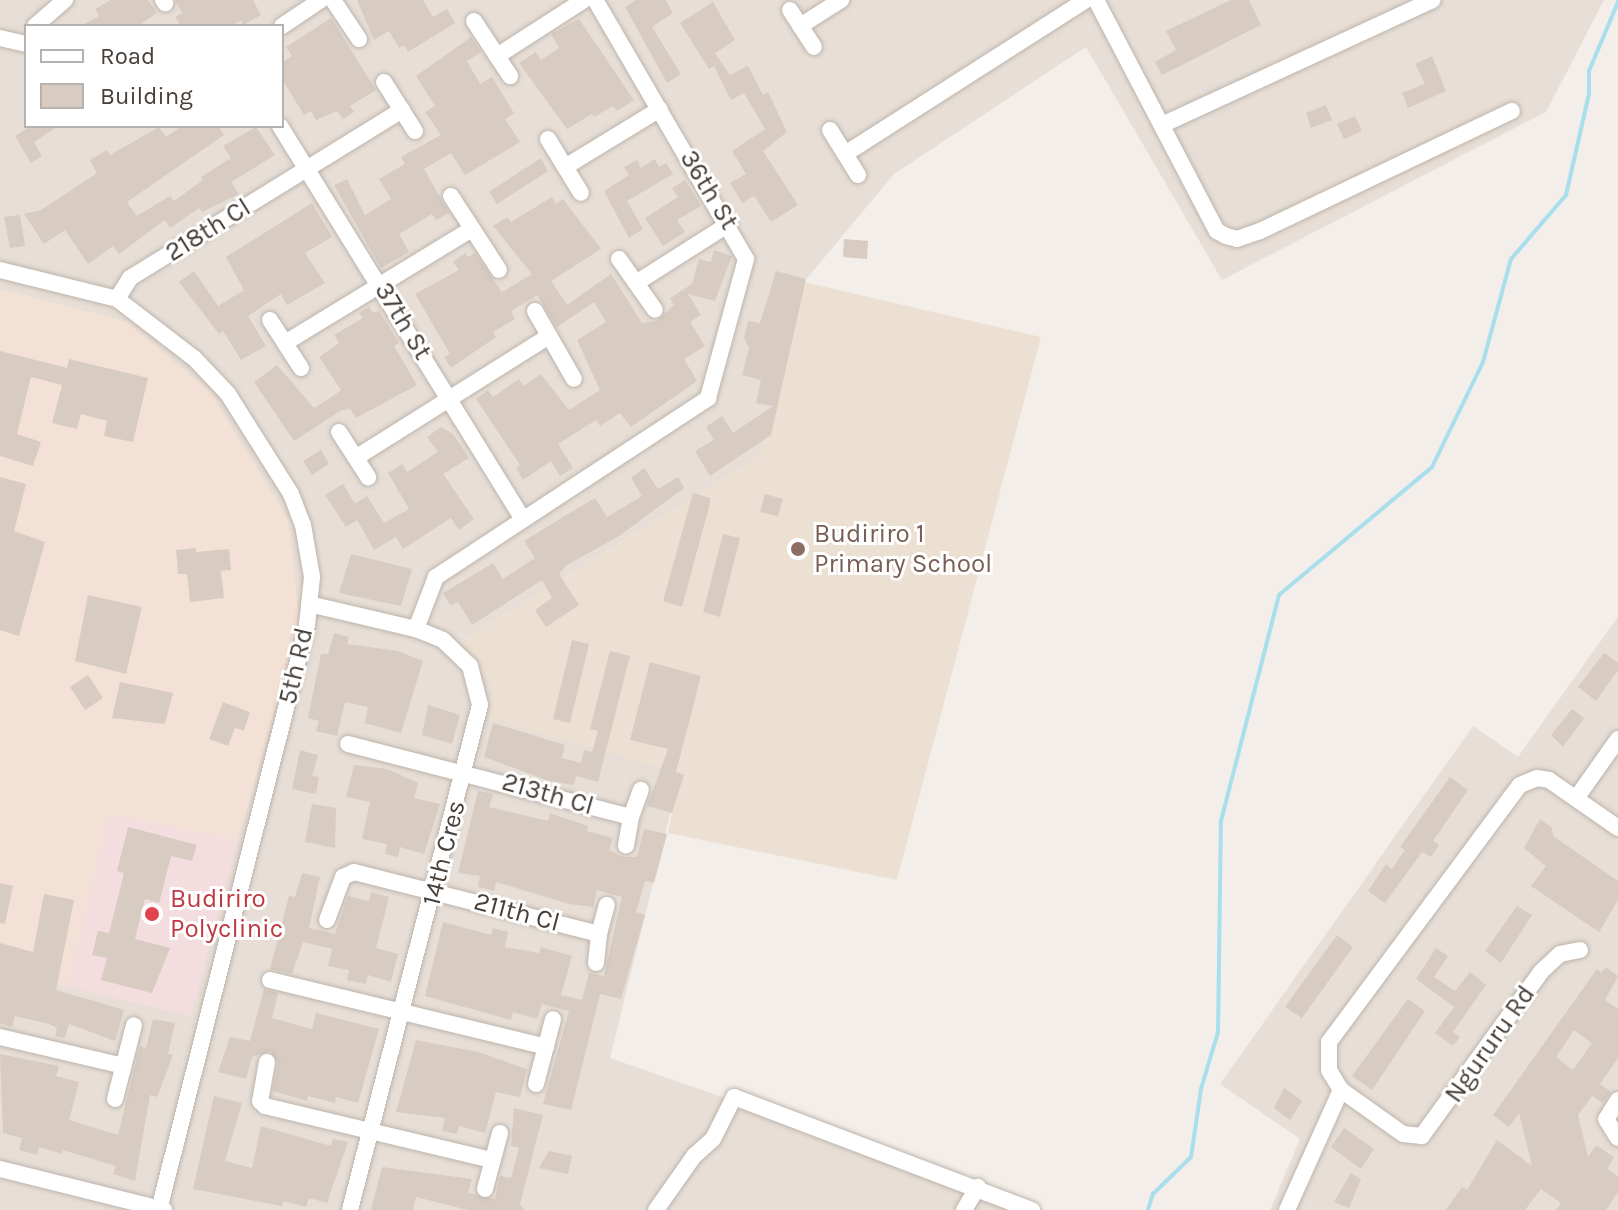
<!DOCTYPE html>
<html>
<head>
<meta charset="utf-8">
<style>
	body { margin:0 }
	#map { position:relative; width:1618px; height:1210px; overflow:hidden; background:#f3eee9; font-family:Karla,sans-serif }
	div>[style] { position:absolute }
	.residential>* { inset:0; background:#e7dfd7 }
	.commercial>* { inset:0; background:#f4e1d5 }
	.education>* { inset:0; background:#ece0d3 }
	.medical>* { inset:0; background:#f3ddde }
	.stream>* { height:4px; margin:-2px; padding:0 2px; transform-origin:2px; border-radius:2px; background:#a9deec }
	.building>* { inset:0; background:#d7cbc2 }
	.roads { filter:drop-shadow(0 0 2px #beb4ac) drop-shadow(0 0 2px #beb4ac) }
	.minor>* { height:16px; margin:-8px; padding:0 8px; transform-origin:8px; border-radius:8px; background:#fff }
	.dots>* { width:22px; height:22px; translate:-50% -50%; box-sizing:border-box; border:4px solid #fff; border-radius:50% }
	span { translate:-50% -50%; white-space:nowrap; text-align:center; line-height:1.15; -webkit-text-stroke:6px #fff; paint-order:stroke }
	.street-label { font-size:26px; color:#473e38 }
	.education-label { font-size:26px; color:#785e54 }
	.left { translate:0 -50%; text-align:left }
	.health-label { font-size:26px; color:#be3a42 }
	.legend { position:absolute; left:24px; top:24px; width:260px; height:104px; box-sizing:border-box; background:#fff; border:2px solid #b5b2af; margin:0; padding:10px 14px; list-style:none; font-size:24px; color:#473e38 }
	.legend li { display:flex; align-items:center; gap:16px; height:40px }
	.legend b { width:40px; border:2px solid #b5b2af }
</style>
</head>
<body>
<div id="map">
	<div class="residential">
		<div style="clip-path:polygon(evenodd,0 0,1604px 0,1546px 112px,1222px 280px,1086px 47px,894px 174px,804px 282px,760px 456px,462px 641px,680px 773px,610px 1058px,1036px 1206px,1033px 1210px,0 1210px,0 969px,129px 323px,0 289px,0 0,26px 26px,282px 26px,282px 126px,26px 126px,26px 26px)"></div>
		<div style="clip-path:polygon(1618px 617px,1618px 1210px,1270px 1210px,1300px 1139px,1220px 1084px,1473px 726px,1518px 757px)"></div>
	</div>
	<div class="commercial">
		<div style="clip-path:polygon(0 289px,129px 323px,210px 392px,289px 521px,299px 622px,238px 841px,109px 814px,67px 987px,0 969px)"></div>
	</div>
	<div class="education">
		<div style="clip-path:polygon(804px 282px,1041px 337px,897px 880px,668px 833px,680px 773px,489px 718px,493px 692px,462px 641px,760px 456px)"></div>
	</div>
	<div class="medical">
		<div style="clip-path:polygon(109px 813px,238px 841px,191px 1016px,67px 987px)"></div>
	</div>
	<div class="stream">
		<div style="left:1148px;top:1210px;width:17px;rotate:-73deg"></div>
		<div style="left:1153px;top:1194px;width:53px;rotate:-44.2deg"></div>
		<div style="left:1191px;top:1157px;width:69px;rotate:-81.6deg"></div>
		<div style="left:1201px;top:1089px;width:59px;rotate:-73.4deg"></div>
		<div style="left:1218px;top:1032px;width:211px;rotate:-89.2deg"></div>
		<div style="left:1221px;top:821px;width:233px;rotate:-75.6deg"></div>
		<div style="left:1279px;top:595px;width:199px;rotate:-39.9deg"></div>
		<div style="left:1432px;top:467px;width:117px;rotate:-64.1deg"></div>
		<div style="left:1483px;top:362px;width:107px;rotate:-74.8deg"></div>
		<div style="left:1511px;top:259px;width:84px;rotate:-49.3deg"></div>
		<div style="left:1566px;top:195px;width:104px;rotate:-77.2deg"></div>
		<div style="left:1589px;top:94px;width:23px;rotate:-90deg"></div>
		<div style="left:1589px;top:71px;width:75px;rotate:-67.2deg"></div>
	</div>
	<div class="building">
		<div style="clip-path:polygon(111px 0,148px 0,157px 13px,138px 26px,80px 26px,99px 16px,95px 9px)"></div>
		<div style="clip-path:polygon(175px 0,253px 0,261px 15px,243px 25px,241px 20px,231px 26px,181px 26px,175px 17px,182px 13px)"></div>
		<div style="clip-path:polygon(357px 0,423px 0,433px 17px,447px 9px,455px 23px,408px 52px,404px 45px,399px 48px,389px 31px,374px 40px)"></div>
		<div style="clip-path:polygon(636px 0,666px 0,673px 13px,652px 27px,681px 74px,667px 83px,625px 7px)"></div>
		<div style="clip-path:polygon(1231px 0,1249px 0,1261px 25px,1162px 75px,1155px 62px,1176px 50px,1166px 31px)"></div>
		<div style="clip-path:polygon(713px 2px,735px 40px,715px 53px,730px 75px,748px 66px,763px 95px,768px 92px,787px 132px,763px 151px,798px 205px,771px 222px,754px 196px,742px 203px,730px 183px,746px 174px,732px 151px,765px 129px,744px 93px,731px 100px,714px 66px,709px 69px,680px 23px)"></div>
		<div style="clip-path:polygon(331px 18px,376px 90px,350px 106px,354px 112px,343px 119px,337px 111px,316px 120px,311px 111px,304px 115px,282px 79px,282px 63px,292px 56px,286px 47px)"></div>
		<div style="clip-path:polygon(579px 19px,634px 100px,617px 111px,613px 106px,594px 117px,592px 114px,567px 129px,519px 63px,536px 52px,541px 60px,559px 48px,551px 34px)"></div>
		<div style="clip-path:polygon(471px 37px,481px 52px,467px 61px,480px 84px,492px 77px,514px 113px,505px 119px,520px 142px,465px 175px,451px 153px,424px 169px,449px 213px,436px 220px,432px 214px,399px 234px,409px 252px,381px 268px,334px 185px,347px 179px,365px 215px,391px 199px,379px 179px,405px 164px,401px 157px,441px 135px,425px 112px,435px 106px,416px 76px)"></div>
		<div style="clip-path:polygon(1432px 56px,1446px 91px,1408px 108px,1402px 93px,1425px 84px,1415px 64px)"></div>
		<div style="clip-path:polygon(1326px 105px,1332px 120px,1311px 128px,1306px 113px)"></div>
		<div style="clip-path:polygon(1355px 116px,1362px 131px,1344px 139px,1337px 124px)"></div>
		<div style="clip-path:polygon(31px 126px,58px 126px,34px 142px,42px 156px,31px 163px,15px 136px)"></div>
		<div style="clip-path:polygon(182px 126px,218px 126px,224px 135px,127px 202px,137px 216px,170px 196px,174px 201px,203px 180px,201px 177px,231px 158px,223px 146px,256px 127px,275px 155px,231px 182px,239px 194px,202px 212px,199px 208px,170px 228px,165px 220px,119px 254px,113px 246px,88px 264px,65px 230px,44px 244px,24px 214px,41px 210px,97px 173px,90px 160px,107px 150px,110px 155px,159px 127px,166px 137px)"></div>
		<div style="clip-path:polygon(541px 158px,548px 171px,497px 204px,489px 192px)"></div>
		<div style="clip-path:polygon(655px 159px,659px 167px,666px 163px,673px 174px,627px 201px,643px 229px,629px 238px,604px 191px,629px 175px,624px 167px,637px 160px,641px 168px)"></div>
		<div style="clip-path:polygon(685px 180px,701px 206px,677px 220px,685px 232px,663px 246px,645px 218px,678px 197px,672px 188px)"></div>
		<div style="clip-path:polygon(552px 197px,556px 204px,563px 199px,601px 249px,551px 281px,567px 305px,611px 274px,642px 323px,657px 321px,674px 305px,670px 298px,692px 284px,699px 259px,711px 262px,714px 250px,732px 256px,715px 301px,688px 294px,701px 315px,690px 322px,705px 346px,684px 359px,697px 381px,631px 427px,620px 413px,600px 426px,596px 420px,558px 444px,573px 468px,560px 476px,551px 461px,523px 480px,516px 468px,520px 465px,476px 399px,488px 390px,493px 397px,519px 379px,524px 386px,541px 374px,569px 410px,600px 390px,577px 340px,606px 322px,594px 302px,557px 327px,537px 295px,511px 311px,515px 319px,493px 332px,496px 337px,451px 368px,444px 357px,450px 354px,415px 294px,459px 270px,453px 262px,465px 253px,468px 257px,475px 253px,502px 292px,532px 274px,493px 226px,507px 217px,511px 222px)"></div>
		<div style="clip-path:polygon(312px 203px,332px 237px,305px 253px,325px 283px,287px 305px,281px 294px,248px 316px,266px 346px,241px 360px,223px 331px,219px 334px,179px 282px,194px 271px,218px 306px,244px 290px,226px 257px)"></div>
		<div style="clip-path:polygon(20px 215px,25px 246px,10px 248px,4px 217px)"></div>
		<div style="clip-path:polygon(844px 239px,868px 241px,867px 259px,843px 257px)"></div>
		<div style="clip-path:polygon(776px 271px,806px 279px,771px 435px,710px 476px,695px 451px,714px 440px,706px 427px,722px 416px,733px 433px,773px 406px,756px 403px,761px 380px,742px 375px,749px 348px,744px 338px,748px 321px,760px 323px)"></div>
		<div style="clip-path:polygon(369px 307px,373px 313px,379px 311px,399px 343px,394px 346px,417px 385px,356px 418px,350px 409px,342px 410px,294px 441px,254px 382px,277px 365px,314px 408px,333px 396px,341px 390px,319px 357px,339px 343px,334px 335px,363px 318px,359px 313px)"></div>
		<div style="clip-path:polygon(0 351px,67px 368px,69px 359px,148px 378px,133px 442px,104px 436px,107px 421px,81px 414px,77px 429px,52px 423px,62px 385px,31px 377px,17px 434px,41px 442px,33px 466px,0 456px)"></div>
		<div style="clip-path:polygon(441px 427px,453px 434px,469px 458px,443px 474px,474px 519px,459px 530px,451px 518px,403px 549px,396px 537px,374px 550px,357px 520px,346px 527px,325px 495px,343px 484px,355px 504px,367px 496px,384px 523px,409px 509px,388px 473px,402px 464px,407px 472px,438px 452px,427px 437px)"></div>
		<div style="clip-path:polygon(321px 450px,329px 464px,312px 475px,303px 461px)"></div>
		<div style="clip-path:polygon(644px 468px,658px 489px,678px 477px,684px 488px,619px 536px,567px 565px,559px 574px,579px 605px,546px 627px,535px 610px,552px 598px,542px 580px,472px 625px,458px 602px,451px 606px,443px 593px,493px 563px,503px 579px,535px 558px,524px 541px,568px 514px,595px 498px,607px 517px,642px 496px,631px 478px)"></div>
		<div style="clip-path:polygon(0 477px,26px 484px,14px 531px,45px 542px,19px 636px,0 630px)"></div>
		<div style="clip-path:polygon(693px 493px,710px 498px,710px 503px,682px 607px,663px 601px)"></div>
		<div style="clip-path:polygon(765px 494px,783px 499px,778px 516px,760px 512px)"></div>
		<div style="clip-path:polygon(723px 534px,740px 538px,720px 617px,703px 612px)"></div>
		<div style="clip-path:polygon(196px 548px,196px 552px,229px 549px,231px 570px,221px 571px,224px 598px,190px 602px,187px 574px,178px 574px,176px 550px)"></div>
		<div style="clip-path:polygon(351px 554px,412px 569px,401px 606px,339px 593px)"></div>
		<div style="clip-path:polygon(88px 595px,142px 607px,126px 674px,75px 661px)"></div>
		<div style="clip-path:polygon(334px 633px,349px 637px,347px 644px,398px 651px,423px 661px,401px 733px,365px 723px,368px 707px,345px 702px,337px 736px,316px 731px,319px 721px,308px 718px,321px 654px,328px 654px)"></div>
		<div style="clip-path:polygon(572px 640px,589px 644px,570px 723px,553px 719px)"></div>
		<div style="clip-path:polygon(610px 651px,630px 656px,598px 782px,576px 776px,574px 785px,549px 781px,484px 757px,493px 723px,565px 745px,562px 758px,581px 763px,584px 750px,592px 752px,598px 731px,590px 729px)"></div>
		<div style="clip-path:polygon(1604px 653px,1618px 663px,1618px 670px,1596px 701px,1578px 687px)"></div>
		<div style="clip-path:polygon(650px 662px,701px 676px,676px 772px,684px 775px,672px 813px,647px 806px,668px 749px,630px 740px)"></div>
		<div style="clip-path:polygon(88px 675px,103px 698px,85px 710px,70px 687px)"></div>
		<div style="clip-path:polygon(120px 682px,173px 693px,165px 724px,112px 718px)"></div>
		<div style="clip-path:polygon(223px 702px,250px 712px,244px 731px,235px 728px,228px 746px,209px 739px)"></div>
		<div style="clip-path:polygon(428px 705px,460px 715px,452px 744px,422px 735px)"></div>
		<div style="clip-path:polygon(1572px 709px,1584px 718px,1563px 747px,1551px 735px)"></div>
		<div style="clip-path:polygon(300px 750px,318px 755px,312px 776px,319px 777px,316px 794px,292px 789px)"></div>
		<div style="clip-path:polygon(354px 765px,387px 769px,418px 783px,414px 798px,440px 804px,424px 854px,400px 847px,398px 857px,385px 854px,387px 844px,362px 839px,370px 802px,346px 797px)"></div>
		<div style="clip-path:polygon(1450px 777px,1468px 790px,1433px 841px,1439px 845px,1431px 857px,1422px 852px,1385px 903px,1368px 891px,1386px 864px,1392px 869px,1405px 850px,1400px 847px)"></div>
		<div style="clip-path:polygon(478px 791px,493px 794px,489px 807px,548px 821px,550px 813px,588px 826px,587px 831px,613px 838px,609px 850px,623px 857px,637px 857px,644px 829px,667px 834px,654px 883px,645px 881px,636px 912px,645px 915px,621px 999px,600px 994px,571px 1110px,543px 1104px,569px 1011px,542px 1004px,537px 1019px,513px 1012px,511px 1020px,425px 996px,443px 922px,491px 935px,493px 928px,508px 932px,505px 947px,539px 953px,541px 947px,572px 956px,561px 995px,582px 1000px,589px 973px,604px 976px,622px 897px,597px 890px,593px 907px,569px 904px,496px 882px,494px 891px,478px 887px,480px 876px,458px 873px)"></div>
		<div style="clip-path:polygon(312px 804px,336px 808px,335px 848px,305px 842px)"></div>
		<div style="clip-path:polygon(1540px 819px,1552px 828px,1553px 836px,1618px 881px,1618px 900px,1599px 932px,1531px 886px,1546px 866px,1524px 848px)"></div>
		<div style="clip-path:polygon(128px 827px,197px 845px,192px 861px,171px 856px,159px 903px,145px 899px,135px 939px,170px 948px,152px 993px,101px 980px,107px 958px,92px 955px,98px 931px,109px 933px,124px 873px,117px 871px)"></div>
		<div style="clip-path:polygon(302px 873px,320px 877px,309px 928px,335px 934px,348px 896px,369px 901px,371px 892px,389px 897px,376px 948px,398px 954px,391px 982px,368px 975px,366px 984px,347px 980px,349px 970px,328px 966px,332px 949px,303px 942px,292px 974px,270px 969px,289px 896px,295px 897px)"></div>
		<div style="clip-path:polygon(0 883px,13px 886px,5px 924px,0 923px)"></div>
		<div style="clip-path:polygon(44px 894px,74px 900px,56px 990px,124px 1010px,115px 1041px,69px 1024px,65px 1038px,55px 1036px,57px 1028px,49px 1024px,15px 1016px,12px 1027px,0 1023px,0 943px,33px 952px)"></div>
		<div style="clip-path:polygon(1517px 906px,1532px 915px,1501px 963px,1485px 951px)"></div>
		<div style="clip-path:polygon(1337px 935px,1353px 947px,1302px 1018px,1285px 1007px)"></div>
		<div style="clip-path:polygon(1436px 948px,1448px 956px,1434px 977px,1455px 991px,1470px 972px,1486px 985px,1453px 1032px,1460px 1037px,1453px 1046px,1435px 1033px,1454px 1007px,1416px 979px)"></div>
		<div style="clip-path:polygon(evenodd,1606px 967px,1618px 976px,1605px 1000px,1618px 1009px,1618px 1058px,1600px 1084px,1611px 1092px,1603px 1103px,1592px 1096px,1578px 1115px,1588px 1157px,1596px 1145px,1614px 1157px,1607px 1169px,1618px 1176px,1618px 1192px,1606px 1210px,1556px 1210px,1561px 1203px,1541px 1189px,1525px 1210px,1446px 1210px,1462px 1187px,1467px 1190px,1497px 1140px,1532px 1166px,1519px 1113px,1509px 1127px,1493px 1115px,1597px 969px,1601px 973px,1606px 967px,1574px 1030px,1592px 1043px,1573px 1070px,1556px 1057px,1574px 1030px)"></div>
		<div style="clip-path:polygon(264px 989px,278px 993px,272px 1018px,312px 1029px,316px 1013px,379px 1029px,358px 1103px,336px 1097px,335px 1103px,308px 1096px,307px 1101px,273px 1091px,278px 1063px,270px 1051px,252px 1057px,246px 1079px,218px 1072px,230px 1037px,250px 1041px)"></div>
		<div style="clip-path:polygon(1408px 999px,1425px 1011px,1372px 1090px,1352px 1076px)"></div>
		<div style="clip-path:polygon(153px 1019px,175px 1023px,168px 1054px,173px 1055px,157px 1097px,150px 1095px,135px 1181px,113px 1174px,116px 1166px,63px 1150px,62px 1154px,39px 1147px,37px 1155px,19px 1150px,22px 1138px,3px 1133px,0 1054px,59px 1066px,56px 1076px,79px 1082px,69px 1120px,118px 1135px,140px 1046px,146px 1048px)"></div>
		<div style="clip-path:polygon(416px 1040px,478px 1052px,527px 1069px,520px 1097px,496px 1092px,485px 1133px,459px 1126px,457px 1134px,442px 1131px,445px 1118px,396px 1112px)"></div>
		<div style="clip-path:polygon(1284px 1088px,1302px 1101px,1290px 1120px,1274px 1108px)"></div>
		<div style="clip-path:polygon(214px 1096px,242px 1103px,225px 1161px,252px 1168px,261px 1126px,331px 1146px,333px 1139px,348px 1142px,327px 1203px,309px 1198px,306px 1207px,284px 1201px,282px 1206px,193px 1189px)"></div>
		<div style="clip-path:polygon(514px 1108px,543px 1115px,520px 1204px,524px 1210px,468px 1210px,416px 1197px,413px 1210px,371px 1210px,382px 1167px,472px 1179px,468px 1193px,495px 1199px,500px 1176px,511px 1178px,519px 1148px,511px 1146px)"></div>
		<div style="clip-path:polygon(1344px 1128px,1374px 1149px,1361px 1169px,1331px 1147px)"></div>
		<div style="clip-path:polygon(549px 1151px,572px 1156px,568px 1174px,539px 1168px)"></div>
		<div style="clip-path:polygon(1351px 1173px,1361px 1179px,1349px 1208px,1334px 1202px)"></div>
	</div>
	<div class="roads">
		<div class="minor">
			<div style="left:163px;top:0;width:4px;rotate:56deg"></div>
			<div style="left:333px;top:0;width:47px;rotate:56.3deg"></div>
			<div style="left:1096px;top:0;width:261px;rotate:62.4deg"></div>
			<div style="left:1217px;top:231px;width:10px;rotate:29deg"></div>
			<div style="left:1226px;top:236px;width:11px;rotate:15deg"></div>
			<div style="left:1237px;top:239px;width:24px;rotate:-19deg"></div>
			<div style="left:1260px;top:231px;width:279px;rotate:-25.5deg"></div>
			<div style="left:790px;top:10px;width:44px;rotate:57deg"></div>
			<div style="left:474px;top:21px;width:66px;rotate:56.8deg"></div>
			<div style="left:35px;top:26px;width:40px;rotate:-41deg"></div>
			<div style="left:282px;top:26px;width:47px;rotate:-33.7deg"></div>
			<div style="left:800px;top:26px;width:49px;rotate:-32.4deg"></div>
			<div style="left:0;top:38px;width:27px;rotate:13deg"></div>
			<div style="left:497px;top:56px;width:103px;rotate:-32.8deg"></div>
			<div style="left:384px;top:82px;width:58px;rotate:57.7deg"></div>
			<div style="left:1162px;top:125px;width:298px;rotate:-24.8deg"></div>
			<div style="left:280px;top:126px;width:462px;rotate:58.3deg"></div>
			<div style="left:830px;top:130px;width:53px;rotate:58.1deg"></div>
			<div style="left:548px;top:139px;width:63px;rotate:58.6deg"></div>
			<div style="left:845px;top:154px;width:286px;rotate:-32.6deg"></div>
			<div style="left:565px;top:167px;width:111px;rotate:-31.4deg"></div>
			<div style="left:451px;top:196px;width:88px;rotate:57deg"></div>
			<div style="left:619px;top:259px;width:62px;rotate:54.8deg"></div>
			<div style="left:0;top:270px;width:121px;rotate:13.9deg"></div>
			<div style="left:117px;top:299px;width:97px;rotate:37.5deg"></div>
			<div style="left:194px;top:358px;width:50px;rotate:46.6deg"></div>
			<div style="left:228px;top:394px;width:118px;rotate:57.8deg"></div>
			<div style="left:291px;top:494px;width:33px;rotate:69deg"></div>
			<div style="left:303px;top:525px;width:53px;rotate:80.2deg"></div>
			<div style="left:312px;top:577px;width:48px;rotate:95.9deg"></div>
			<div style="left:307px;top:625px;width:603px;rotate:104.2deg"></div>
			<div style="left:636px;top:283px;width:110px;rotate:-32.4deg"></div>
			<div style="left:117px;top:299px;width:25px;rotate:-58deg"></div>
			<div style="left:130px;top:278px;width:320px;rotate:-31.7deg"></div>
			<div style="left:535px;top:311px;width:78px;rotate:60.2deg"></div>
			<div style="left:270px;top:320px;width:27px;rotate:57deg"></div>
			<div style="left:301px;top:368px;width:30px;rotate:-123deg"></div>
			<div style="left:285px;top:343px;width:219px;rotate:-31.4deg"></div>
			<div style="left:339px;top:432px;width:54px;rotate:57.2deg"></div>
			<div style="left:357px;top:457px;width:227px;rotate:-32.2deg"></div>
			<div style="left:309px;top:604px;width:110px;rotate:13.2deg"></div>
			<div style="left:416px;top:629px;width:29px;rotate:22deg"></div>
			<div style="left:443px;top:640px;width:37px;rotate:44deg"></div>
			<div style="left:470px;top:666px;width:40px;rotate:75.6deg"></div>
			<div style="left:480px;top:705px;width:521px;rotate:104.44deg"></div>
			<div style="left:416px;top:629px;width:56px;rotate:-69deg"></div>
			<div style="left:436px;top:577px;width:326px;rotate:-33.3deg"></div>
			<div style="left:708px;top:398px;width:144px;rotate:-74.7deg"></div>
			<div style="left:746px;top:259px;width:300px;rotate:-120.2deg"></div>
			<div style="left:348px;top:744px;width:292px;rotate:14.5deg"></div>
			<div style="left:631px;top:817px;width:29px;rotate:100deg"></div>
			<div style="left:1577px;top:797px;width:71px;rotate:-54.7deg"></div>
			<div style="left:631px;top:817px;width:29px;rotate:-70deg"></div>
			<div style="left:327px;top:920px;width:46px;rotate:-69.6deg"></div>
			<div style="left:343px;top:877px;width:12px;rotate:-24deg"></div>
			<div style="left:354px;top:872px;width:253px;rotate:14.2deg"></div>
			<div style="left:599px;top:934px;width:30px;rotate:-75deg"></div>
			<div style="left:1580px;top:950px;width:20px;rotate:169deg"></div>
			<div style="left:1560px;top:954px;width:26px;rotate:137deg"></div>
			<div style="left:1541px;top:972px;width:203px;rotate:126deg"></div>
			<div style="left:1422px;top:1136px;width:19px;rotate:-174deg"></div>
			<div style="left:1403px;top:1134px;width:76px;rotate:-144.6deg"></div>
			<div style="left:1341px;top:1090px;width:23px;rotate:-121deg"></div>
			<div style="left:1329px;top:1070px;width:28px;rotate:-90deg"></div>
			<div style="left:1329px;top:1042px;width:320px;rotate:-53.4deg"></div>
			<div style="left:1520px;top:785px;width:18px;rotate:-22deg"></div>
			<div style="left:1537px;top:778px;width:12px;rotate:9deg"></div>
			<div style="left:1549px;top:780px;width:84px;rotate:34.8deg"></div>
			<div style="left:596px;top:963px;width:29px;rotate:-84deg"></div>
			<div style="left:270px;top:980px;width:284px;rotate:13.6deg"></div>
			<div style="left:0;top:1037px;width:127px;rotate:13.2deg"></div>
			<div style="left:267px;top:1062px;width:40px;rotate:100deg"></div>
			<div style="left:260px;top:1101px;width:7px;rotate:45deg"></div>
			<div style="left:265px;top:1106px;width:233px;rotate:13.4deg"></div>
			<div style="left:536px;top:1084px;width:67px;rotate:-75.3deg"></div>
			<div style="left:115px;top:1099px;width:76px;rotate:-75.6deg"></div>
			<div style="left:1618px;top:1100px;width:22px;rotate:122deg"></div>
			<div style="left:1606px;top:1119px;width:22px;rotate:58deg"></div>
			<div style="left:0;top:1169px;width:169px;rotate:14deg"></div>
			<div style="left:485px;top:1189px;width:58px;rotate:-75deg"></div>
			<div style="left:656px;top:1210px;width:66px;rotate:-54.9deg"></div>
			<div style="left:694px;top:1156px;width:25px;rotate:-42deg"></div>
			<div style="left:713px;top:1139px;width:47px;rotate:-63.4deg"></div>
			<div style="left:734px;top:1097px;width:319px;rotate:20.8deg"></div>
			<div style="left:964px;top:1210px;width:27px;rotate:-59deg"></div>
			<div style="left:1287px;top:1210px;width:132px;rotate:-65.8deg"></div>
		</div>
	</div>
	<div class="dots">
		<div style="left:798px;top:549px;background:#8d6e63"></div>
		<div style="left:152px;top:914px;background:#e0444e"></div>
	</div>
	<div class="street-label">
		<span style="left:709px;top:190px;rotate:59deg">36th St</span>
		<span style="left:208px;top:230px;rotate:-32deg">218th Cl</span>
		<span style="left:403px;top:321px;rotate:59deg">37th St</span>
		<span style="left:296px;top:666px;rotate:-77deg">5th Rd</span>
		<span style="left:548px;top:794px;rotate:16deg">213th Cl</span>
		<span style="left:444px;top:853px;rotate:-76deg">14th Cres</span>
		<span style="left:517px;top:912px;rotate:15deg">211th Cl</span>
		<span style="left:1490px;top:1044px;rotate:-55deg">Ngururu Rd</span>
	</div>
	<div class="education-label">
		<span class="left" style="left:814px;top:549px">Budiriro 1<br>Primary School</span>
	</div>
	<div class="health-label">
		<span class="left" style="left:170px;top:914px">Budiriro<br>Polyclinic</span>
	</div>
	<ul class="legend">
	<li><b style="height:10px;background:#fff"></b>Road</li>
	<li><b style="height:22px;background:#d7cbc2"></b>Building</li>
	</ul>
</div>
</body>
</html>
